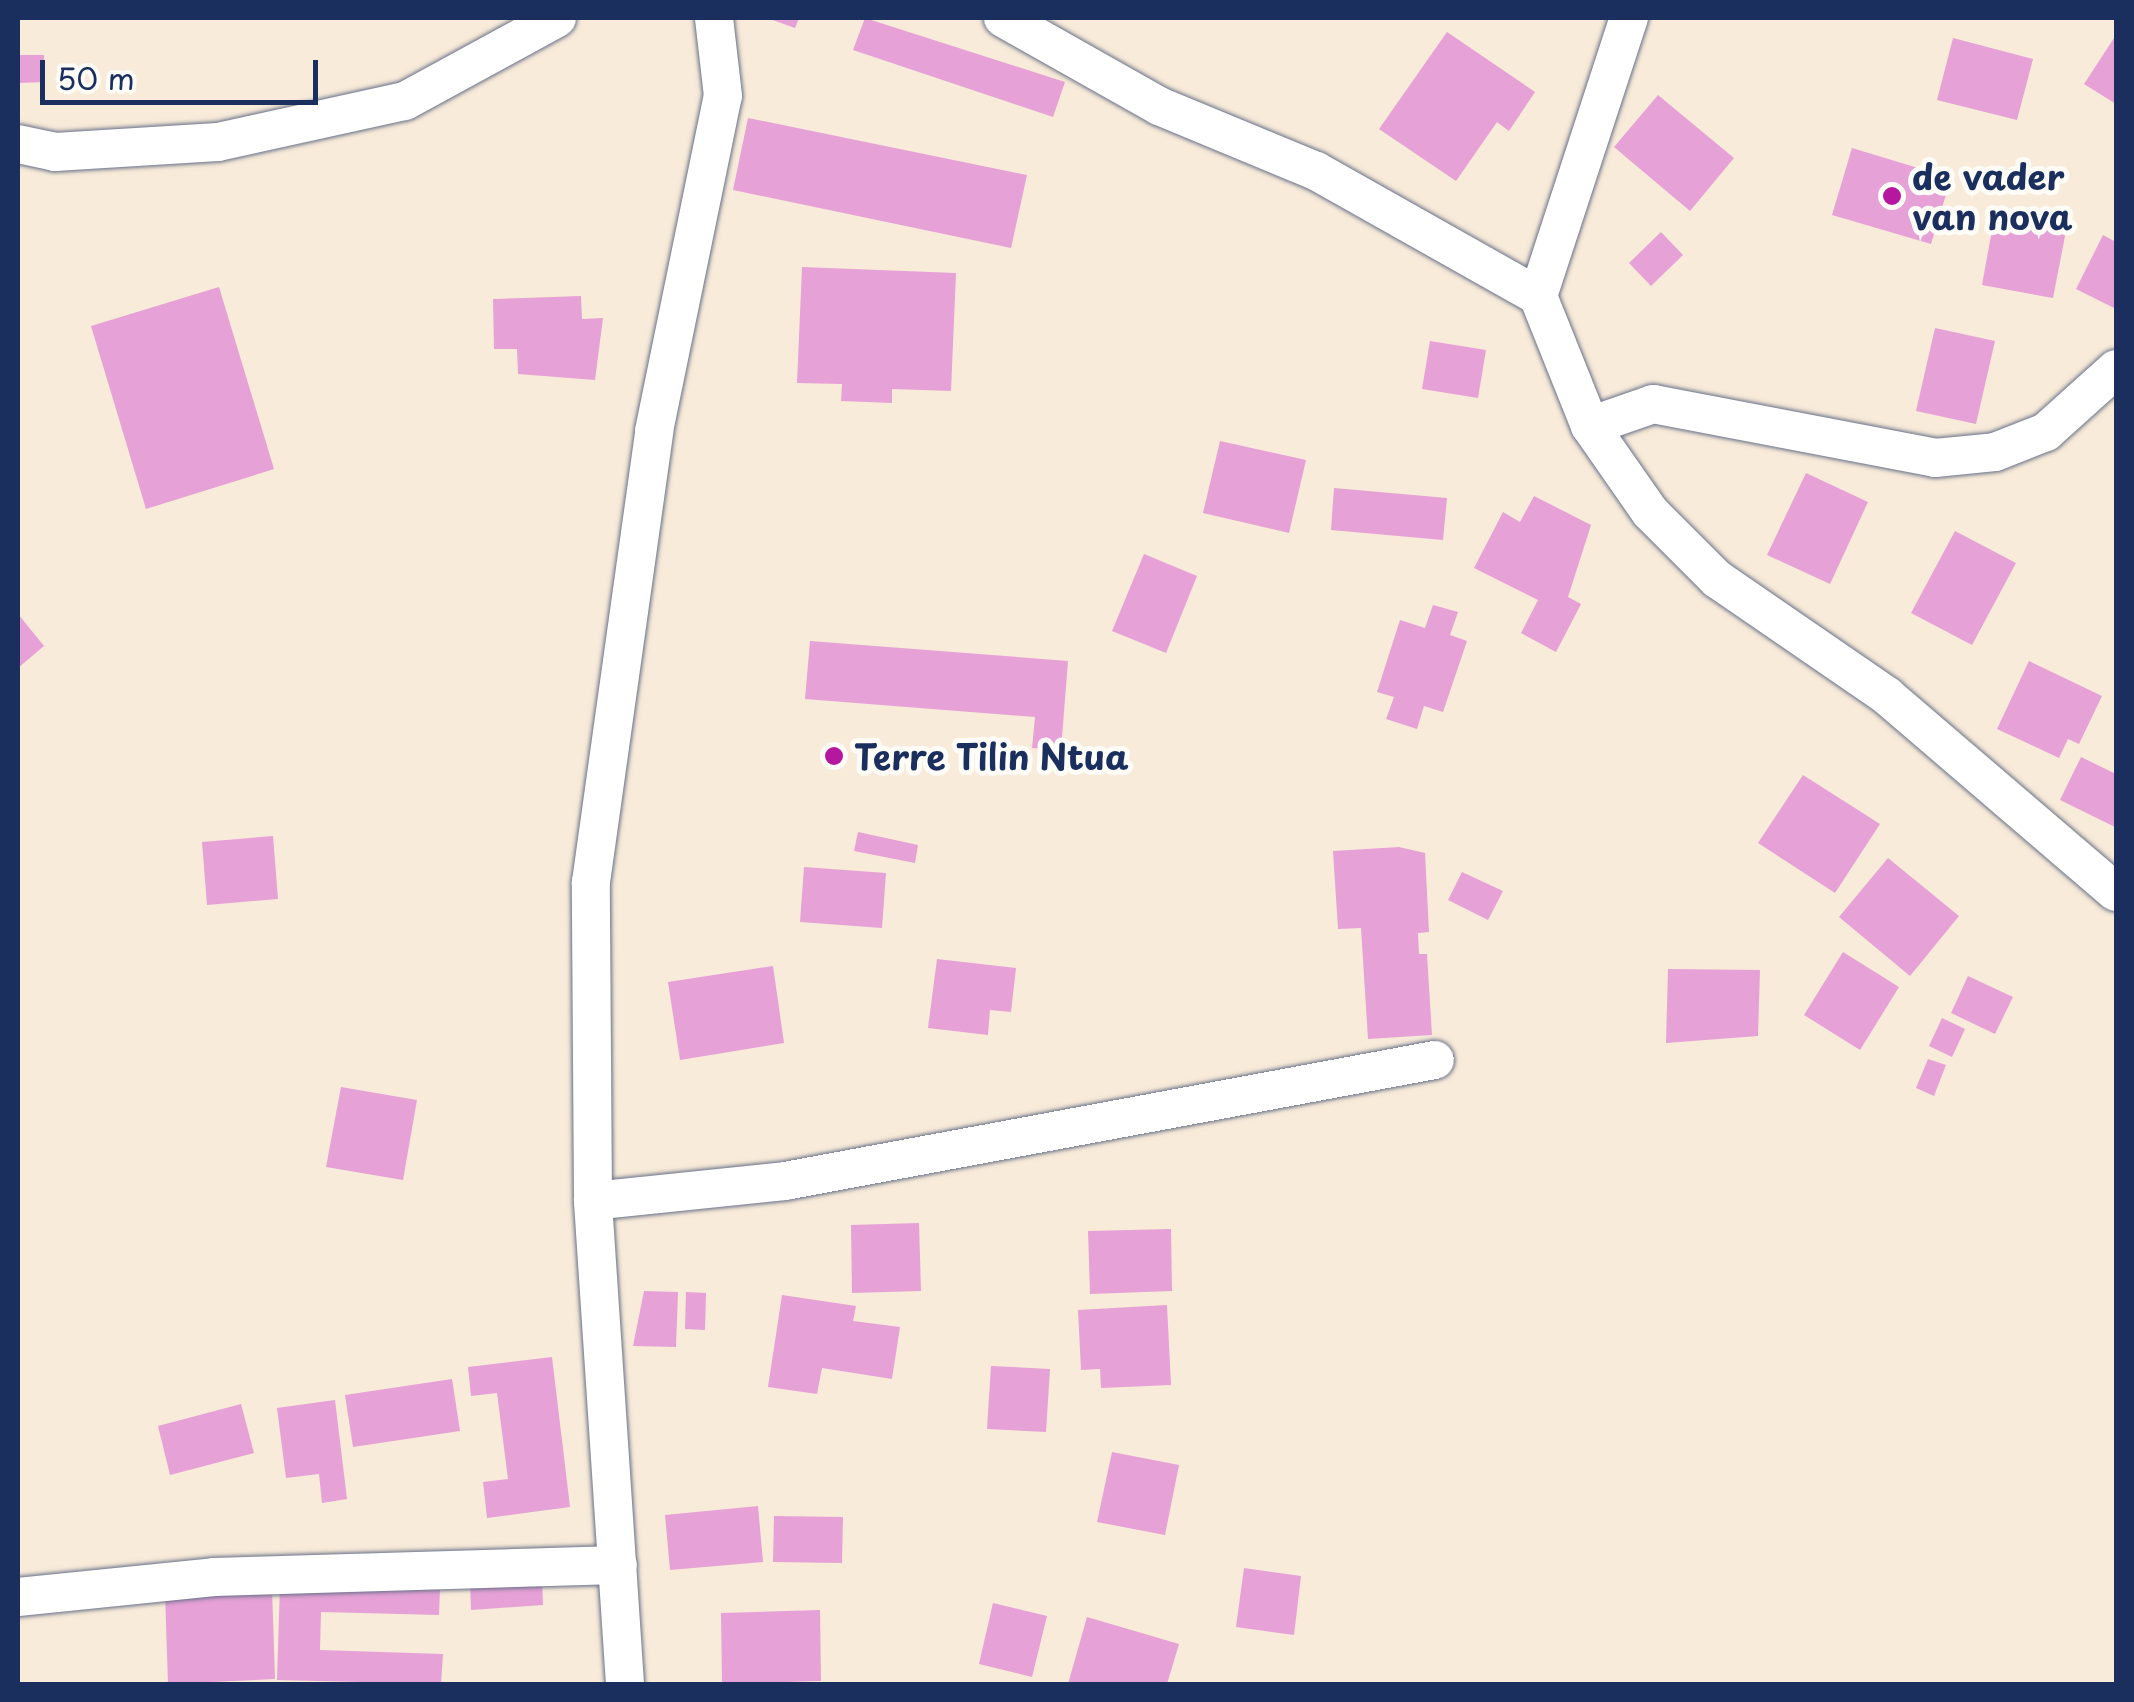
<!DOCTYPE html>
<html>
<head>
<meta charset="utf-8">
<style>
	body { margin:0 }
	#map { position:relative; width:2134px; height:1702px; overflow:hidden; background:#f8ebd9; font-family:"Playpen Sans",sans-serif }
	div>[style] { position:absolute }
	.building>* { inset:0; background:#e6a1d6 }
	.roads { filter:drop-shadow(0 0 2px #687189) drop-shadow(0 0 2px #687189) }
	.minor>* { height:38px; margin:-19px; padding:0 19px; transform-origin:19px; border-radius:19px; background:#fff }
	.dots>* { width:28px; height:28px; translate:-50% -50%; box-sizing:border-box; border:5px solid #fdfcf7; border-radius:50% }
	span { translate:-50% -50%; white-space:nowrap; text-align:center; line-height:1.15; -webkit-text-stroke:10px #fdfcf7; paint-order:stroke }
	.poi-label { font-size:35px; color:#1b2f5e; font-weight:700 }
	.left { translate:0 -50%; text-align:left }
	.frame { position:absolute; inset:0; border:20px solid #1b2f5e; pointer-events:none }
	.scale { position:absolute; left:40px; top:60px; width:278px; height:45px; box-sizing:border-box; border:5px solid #1b2f5e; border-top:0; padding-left:12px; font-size:30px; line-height:35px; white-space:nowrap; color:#1b2f5e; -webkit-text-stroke:8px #fdfcf7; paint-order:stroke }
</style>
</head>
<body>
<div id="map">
	<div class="building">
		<div style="clip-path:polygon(767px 18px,799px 18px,795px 28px)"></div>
		<div style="clip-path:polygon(865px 18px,1065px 82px,1053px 117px,853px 50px)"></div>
		<div style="clip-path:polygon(1447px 32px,1535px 92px,1509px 131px,1497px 122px,1456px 181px,1379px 129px)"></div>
		<div style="clip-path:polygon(2116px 35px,2116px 104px,2084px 84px)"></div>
		<div style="clip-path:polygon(1953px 38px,2033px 59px,2017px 120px,1937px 100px)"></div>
		<div style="clip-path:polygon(18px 55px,44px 55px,45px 82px,18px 83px)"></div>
		<div style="clip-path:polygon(1658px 95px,1734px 158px,1690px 211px,1614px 147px)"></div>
		<div style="clip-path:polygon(748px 118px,1027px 175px,1011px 248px,733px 190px)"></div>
		<div style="clip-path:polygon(1852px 148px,1951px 178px,1931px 244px,1832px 215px)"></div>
		<div style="clip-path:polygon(1994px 219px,2066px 231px,2053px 298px,1982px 285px)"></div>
		<div style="clip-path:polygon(1661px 232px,1683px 255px,1651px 286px,1629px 263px)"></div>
		<div style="clip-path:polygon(2103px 235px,2116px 242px,2116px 309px,2076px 289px)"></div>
		<div style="clip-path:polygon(802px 267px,956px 273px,951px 391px,892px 389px,892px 403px,841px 401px,842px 384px,797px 383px)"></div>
		<div style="clip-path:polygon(219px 287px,274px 469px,146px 509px,91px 326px)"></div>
		<div style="clip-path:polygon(581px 296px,582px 319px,603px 318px,595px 380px,518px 374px,517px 349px,494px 349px,493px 299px)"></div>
		<div style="clip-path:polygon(1935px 328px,1995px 341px,1976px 424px,1916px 411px)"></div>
		<div style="clip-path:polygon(1430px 341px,1486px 350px,1478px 398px,1422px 389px)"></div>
		<div style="clip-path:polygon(1220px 441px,1306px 460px,1289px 533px,1203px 513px)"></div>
		<div style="clip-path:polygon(1806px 473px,1868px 502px,1830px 584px,1767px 555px)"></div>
		<div style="clip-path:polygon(1334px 488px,1447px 498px,1443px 540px,1331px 530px)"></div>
		<div style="clip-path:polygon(1534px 496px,1591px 525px,1568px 597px,1581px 604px,1556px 652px,1521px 633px,1538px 600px,1474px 568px,1503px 512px,1520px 522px)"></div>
		<div style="clip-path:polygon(1955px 531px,2016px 563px,1972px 645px,1911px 613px)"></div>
		<div style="clip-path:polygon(1144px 554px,1197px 576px,1166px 653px,1112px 631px)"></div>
		<div style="clip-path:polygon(1433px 605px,1458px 612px,1450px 635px,1467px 641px,1443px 712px,1424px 706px,1417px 729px,1386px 719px,1394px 697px,1377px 692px,1400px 620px,1425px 628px)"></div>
		<div style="clip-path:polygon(18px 614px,44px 646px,18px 668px)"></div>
		<div style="clip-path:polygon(810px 641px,1068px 661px,1061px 750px,1032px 748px,1035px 717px,805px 699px)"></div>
		<div style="clip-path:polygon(2029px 661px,2102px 696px,2079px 744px,2068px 739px,2059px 758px,1997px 729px)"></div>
		<div style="clip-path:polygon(2081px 757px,2116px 774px,2115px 827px,2060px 800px)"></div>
		<div style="clip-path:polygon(1803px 775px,1880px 824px,1835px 893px,1758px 843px)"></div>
		<div style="clip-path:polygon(858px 832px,918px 845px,915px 863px,854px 851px)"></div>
		<div style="clip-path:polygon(273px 836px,278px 899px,207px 905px,202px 842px)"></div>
		<div style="clip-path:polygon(1399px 847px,1425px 853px,1429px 932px,1418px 933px,1419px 954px,1427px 954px,1432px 1035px,1368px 1039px,1361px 928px,1338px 929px,1333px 851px)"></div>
		<div style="clip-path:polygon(1888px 858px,1959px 916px,1910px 976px,1839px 917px)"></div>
		<div style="clip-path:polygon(804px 867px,886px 873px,882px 928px,800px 922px)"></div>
		<div style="clip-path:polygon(1462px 872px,1503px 891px,1488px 920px,1448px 900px)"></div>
		<div style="clip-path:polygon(1843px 952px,1899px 987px,1860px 1050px,1804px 1015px)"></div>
		<div style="clip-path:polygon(937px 959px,1016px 968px,1011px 1012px,990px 1010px,988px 1035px,928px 1028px)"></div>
		<div style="clip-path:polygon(773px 966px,784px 1043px,680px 1060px,668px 982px)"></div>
		<div style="clip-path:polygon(1668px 969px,1760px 970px,1758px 1036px,1666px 1043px)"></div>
		<div style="clip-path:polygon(1968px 976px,2013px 997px,1995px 1034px,1951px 1013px)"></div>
		<div style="clip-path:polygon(1942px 1018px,1965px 1029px,1952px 1057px,1929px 1046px)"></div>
		<div style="clip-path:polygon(1928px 1059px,1946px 1065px,1934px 1096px,1916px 1088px)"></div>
		<div style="clip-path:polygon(341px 1087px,417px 1100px,403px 1180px,326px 1167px)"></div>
		<div style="clip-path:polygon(919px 1223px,921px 1291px,852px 1293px,851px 1225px)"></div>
		<div style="clip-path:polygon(1171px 1229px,1172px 1291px,1090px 1294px,1088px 1231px)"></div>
		<div style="clip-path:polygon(644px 1291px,678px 1292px,676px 1347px,633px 1346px)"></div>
		<div style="clip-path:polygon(686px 1292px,706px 1293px,705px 1330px,685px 1329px)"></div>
		<div style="clip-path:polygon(782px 1295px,856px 1306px,853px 1321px,900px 1327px,892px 1379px,822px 1368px,817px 1394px,768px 1387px)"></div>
		<div style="clip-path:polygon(1167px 1305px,1171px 1385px,1101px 1388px,1100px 1369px,1081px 1370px,1078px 1310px)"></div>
		<div style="clip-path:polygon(552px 1357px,570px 1507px,487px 1518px,483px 1482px,508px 1479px,497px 1393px,471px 1396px,468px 1367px)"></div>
		<div style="clip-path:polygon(991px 1366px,1050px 1369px,1046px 1432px,987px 1429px)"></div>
		<div style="clip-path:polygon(452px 1379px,460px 1431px,353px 1447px,345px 1395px)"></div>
		<div style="clip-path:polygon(335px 1400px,347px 1499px,322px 1503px,319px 1474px,286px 1478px,277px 1408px)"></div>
		<div style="clip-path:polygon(241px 1404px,254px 1453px,170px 1475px,158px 1426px)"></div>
		<div style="clip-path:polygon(1112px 1452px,1179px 1465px,1165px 1535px,1097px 1522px)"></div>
		<div style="clip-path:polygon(758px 1506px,763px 1562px,670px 1570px,665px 1515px)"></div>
		<div style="clip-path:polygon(774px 1516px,843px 1517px,842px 1563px,773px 1562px)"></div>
		<div style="clip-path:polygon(1244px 1568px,1301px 1576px,1294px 1635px,1236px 1627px)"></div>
		<div style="clip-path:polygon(542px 1577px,543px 1605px,471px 1610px,470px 1582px)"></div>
		<div style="clip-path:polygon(280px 1585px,440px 1589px,439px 1615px,321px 1612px,320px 1650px,443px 1654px,441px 1684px,277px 1680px)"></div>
		<div style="clip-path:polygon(272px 1588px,275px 1679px,168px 1684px,165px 1593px)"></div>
		<div style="clip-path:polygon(993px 1603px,1047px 1616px,1032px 1677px,979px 1664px)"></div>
		<div style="clip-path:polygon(820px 1610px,821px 1681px,722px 1684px,721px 1613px)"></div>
		<div style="clip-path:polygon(1087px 1617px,1179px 1644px,1167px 1684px,1068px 1684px)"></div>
	</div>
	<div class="roads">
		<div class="minor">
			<div style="left:1003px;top:18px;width:179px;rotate:29.4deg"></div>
			<div style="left:1159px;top:106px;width:170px;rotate:22.5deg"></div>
			<div style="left:1316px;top:171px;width:255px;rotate:29.4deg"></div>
			<div style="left:1538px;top:296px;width:140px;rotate:68.2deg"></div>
			<div style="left:1590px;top:426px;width:105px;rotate:55.1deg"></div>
			<div style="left:1650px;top:512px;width:95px;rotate:45deg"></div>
			<div style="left:1717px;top:579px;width:206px;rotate:34.5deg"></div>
			<div style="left:1887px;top:696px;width:301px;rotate:40.6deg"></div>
			<div style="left:18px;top:144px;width:38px;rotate:12deg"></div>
			<div style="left:55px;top:152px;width:163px;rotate:-3.5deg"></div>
			<div style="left:218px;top:142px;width:191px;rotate:-12.4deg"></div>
			<div style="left:405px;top:101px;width:173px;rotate:-28.6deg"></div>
			<div style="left:1538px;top:296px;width:293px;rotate:-71.9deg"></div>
			<div style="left:1590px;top:426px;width:67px;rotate:-19.2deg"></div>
			<div style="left:1653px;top:404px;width:287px;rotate:10.8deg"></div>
			<div style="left:1935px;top:458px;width:60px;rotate:-5.7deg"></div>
			<div style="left:1995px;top:452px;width:55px;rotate:-21.4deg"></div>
			<div style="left:2046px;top:432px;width:94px;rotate:-42deg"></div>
			<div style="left:593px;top:1201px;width:193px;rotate:-5.9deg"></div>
			<div style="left:785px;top:1181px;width:661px;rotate:-10.55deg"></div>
			<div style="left:18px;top:1597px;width:197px;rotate:-5.8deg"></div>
			<div style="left:214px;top:1577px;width:404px;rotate:-1.7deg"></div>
			<div style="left:625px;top:1684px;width:484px;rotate:-93.8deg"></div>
			<div style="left:593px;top:1201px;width:319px;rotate:-90.4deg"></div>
			<div style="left:591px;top:882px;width:455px;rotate:-82deg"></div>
			<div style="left:654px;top:431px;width:342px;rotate:-78.4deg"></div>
			<div style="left:723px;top:96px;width:79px;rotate:-96.6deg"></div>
		</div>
	</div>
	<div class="dots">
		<div style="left:1892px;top:196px;background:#b5179e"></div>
		<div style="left:834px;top:756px;background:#b5179e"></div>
	</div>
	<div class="poi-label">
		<span class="left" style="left:1912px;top:196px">de vader<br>van nova</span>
		<span class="left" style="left:854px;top:756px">Terre Tilin Ntua</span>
	</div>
	<div class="frame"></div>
	<div class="scale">50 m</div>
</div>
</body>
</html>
